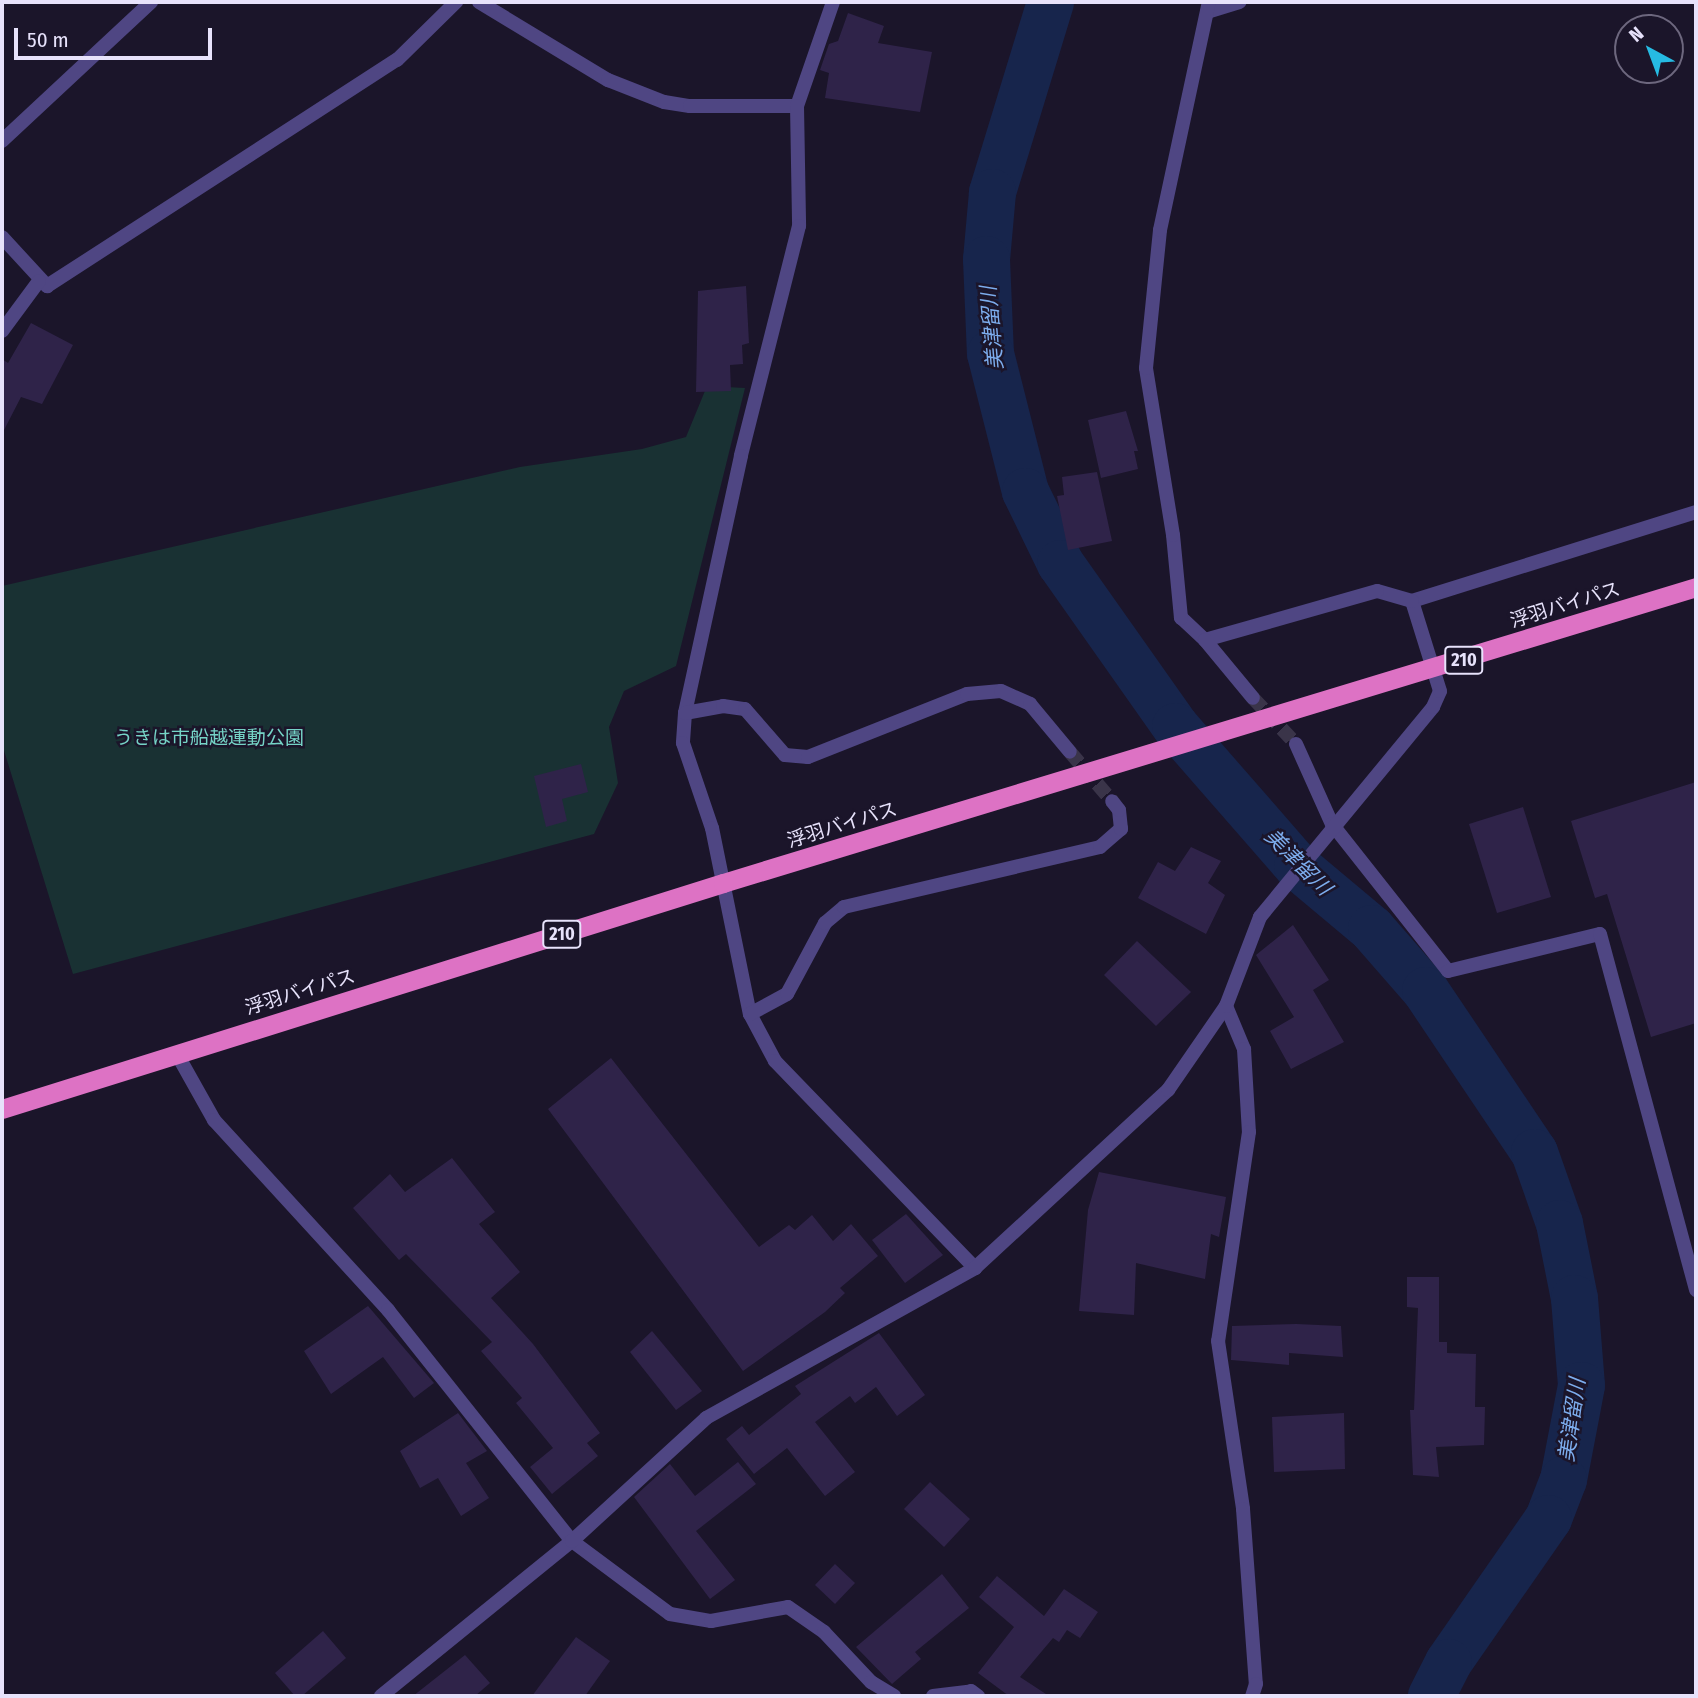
<!DOCTYPE html>
<html>
<head>
<meta charset="utf-8">
<style>
	body { margin:0 }
	#map { position:relative; width:1698px; height:1698px; overflow:hidden; background:#1b152a; font-family:"Fira Sans Condensed","Noto Sans JP",sans-serif }
	div>[style] { position:absolute }
	.green>* { inset:0; background:#193133 }
	.river>* { height:47px; margin:-23.5px; padding:0 23.5px; transform-origin:23.5px; border-radius:23.5px; background:#17254c }
	.building>* { inset:0; background:#2f2349 }
	.minor-tunnel>* { height:14px; margin-top:-7px; transform-origin:0; background:repeating-linear-gradient(90deg,#3a3449 0 14px,transparent 0 21px) }
	.service>* { height:14px; margin:-7px; padding:0 7px; transform-origin:7px; border-radius:7px; background:#4f4683 }
	.minor>* { height:14px; margin:-7px; padding:0 7px; transform-origin:7px; border-radius:7px; background:#4f4683 }
	.trunk>* { height:19px; margin:-9.5px; padding:0 9.5px; transform-origin:9.5px; border-radius:9.5px; background:#dd72c4 }
	span { translate:-50% -50%; white-space:nowrap; text-align:center; line-height:1.15; -webkit-text-stroke:5px #1b152a; paint-order:stroke }
	.shield-label span { padding:2px 5px; background:#1b152a; border:2px solid; border-radius:5px; -webkit-text-stroke-width:0 }
	.shield-label { font-size:18px; color:#e7e2fb; font-weight:700 }
	.street-label { font-size:19px; color:#e7e2fb }
	.park-label { font-size:19px; color:#75d3c6 }
	.water-label { font-size:21px; color:#7dadee; font-style:italic }
	.frame { position:absolute; inset:0; border:4px solid #e7e2fb; pointer-events:none }
	.north { position:absolute; left:1614px; top:14px; width:70px; height:70px; box-sizing:border-box; background:#1b152a; border:2px solid #6d677e; border-radius:50%; rotate:319deg; font-size:19px; font-weight:700; line-height:28px; text-align:center; color:#e7e2fb }
	.north::after { content:''; display:block; margin:auto; width:24px; height:32px; background:#26bbe3; clip-path:polygon(50% 0,100% 100%,50% 72%,0 100%) }
	.scale { position:absolute; left:14px; top:28px; width:198px; height:32px; box-sizing:border-box; border:4px solid #e7e2fb; border-top:0; padding-left:9px; font-size:21px; line-height:24px; white-space:nowrap; color:#e7e2fb; -webkit-text-stroke:5px #1b152a; paint-order:stroke }
</style>
</head>
<body>
<div id="map">
	<div class="green">
		<div style="clip-path:polygon(707px 386px,745px 388px,676px 666px,624px 691px,609px 727px,618px 783px,594px 834px,73px 974px,2px 744px,2px 586px,520px 467px,642px 449px,686px 437px)"></div>
	</div>
	<div class="river">
		<div style="left:1050px;top:2px;width:199px;rotate:107deg"></div>
		<div style="left:992px;top:192px;width:67px;rotate:95.1deg"></div>
		<div style="left:986px;top:259px;width:94px;rotate:87.6deg"></div>
		<div style="left:990px;top:353px;width:142px;rotate:75.8deg"></div>
		<div style="left:1025px;top:491px;width:80px;rotate:64.1deg"></div>
		<div style="left:1060px;top:563px;width:199px;rotate:54.8deg"></div>
		<div style="left:1175px;top:726px;width:186px;rotate:48.9deg"></div>
		<div style="left:1297px;top:866px;width:97px;rotate:40deg"></div>
		<div style="left:1371px;top:928px;width:82px;rotate:48.9deg"></div>
		<div style="left:1425px;top:990px;width:195px;rotate:56.1deg"></div>
		<div style="left:1534px;top:1152px;width:75px;rotate:70.6deg"></div>
		<div style="left:1559px;top:1223px;width:76px;rotate:78.7deg"></div>
		<div style="left:1574px;top:1298px;width:87px;rotate:85.4deg"></div>
		<div style="left:1581px;top:1385px;width:96px;rotate:100.8deg"></div>
		<div style="left:1563px;top:1479px;width:42px;rotate:111deg"></div>
		<div style="left:1548px;top:1518px;width:175px;rotate:124.8deg"></div>
		<div style="left:1448px;top:1662px;width:38px;rotate:117deg"></div>
	</div>
	<div class="building">
		<div style="clip-path:polygon(848px 13px,884px 26px,878px 43px,932px 52px,920px 112px,825px 98px,829px 73px,820px 70px,829px 44px,838px 41px)"></div>
		<div style="clip-path:polygon(746px 286px,749px 343px,742px 345px,743px 364px,730px 365px,731px 391px,696px 392px,698px 291px)"></div>
		<div style="clip-path:polygon(31px 323px,73px 345px,42px 404px,21px 397px,2px 434px,2px 359px,8px 363px)"></div>
		<div style="clip-path:polygon(1126px 411px,1138px 451px,1134px 451px,1138px 469px,1101px 478px,1088px 420px)"></div>
		<div style="clip-path:polygon(1097px 472px,1112px 541px,1068px 550px,1057px 496px,1064px 495px,1062px 477px)"></div>
		<div style="clip-path:polygon(581px 764px,588px 792px,562px 799px,567px 821px,546px 827px,534px 776px)"></div>
		<div style="clip-path:polygon(1696px 782px,1696px 1023px,1651px 1037px,1607px 894px,1595px 898px,1571px 821px)"></div>
		<div style="clip-path:polygon(1523px 807px,1551px 897px,1497px 913px,1469px 824px)"></div>
		<div style="clip-path:polygon(1191px 847px,1221px 861px,1208px 883px,1225px 895px,1206px 934px,1138px 898px,1158px 862px,1175px 871px)"></div>
		<div style="clip-path:polygon(1293px 925px,1329px 980px,1313px 990px,1344px 1042px,1291px 1069px,1270px 1031px,1294px 1017px,1256px 955px)"></div>
		<div style="clip-path:polygon(1137px 941px,1191px 992px,1156px 1026px,1104px 975px)"></div>
		<div style="clip-path:polygon(611px 1058px,759px 1247px,789px 1225px,795px 1230px,812px 1215px,833px 1241px,851px 1224px,878px 1256px,840px 1288px,845px 1293px,825px 1312px,743px 1371px,548px 1109px)"></div>
		<div style="clip-path:polygon(452px 1158px,495px 1212px,479px 1224px,520px 1272px,491px 1298px,533px 1344px,600px 1433px,587px 1443px,598px 1456px,552px 1494px,530px 1467px,553px 1448px,516px 1403px,522px 1398px,481px 1351px,492px 1342px,406px 1254px,399px 1260px,353px 1208px,390px 1174px,405px 1192px)"></div>
		<div style="clip-path:polygon(1099px 1172px,1226px 1197px,1219px 1237px,1211px 1234px,1205px 1279px,1136px 1263px,1134px 1315px,1079px 1311px,1088px 1210px)"></div>
		<div style="clip-path:polygon(906px 1214px,943px 1255px,905px 1283px,872px 1240px)"></div>
		<div style="clip-path:polygon(1407px 1277px,1439px 1277px,1439px 1342px,1447px 1342px,1447px 1353px,1476px 1354px,1475px 1407px,1485px 1407px,1484px 1445px,1436px 1447px,1439px 1477px,1413px 1475px,1410px 1410px,1414px 1410px,1418px 1308px,1407px 1307px)"></div>
		<div style="clip-path:polygon(368px 1306px,434px 1383px,414px 1398px,383px 1357px,331px 1394px,304px 1351px)"></div>
		<div style="clip-path:polygon(1296px 1324px,1341px 1326px,1343px 1357px,1289px 1353px,1289px 1365px,1231px 1360px,1232px 1326px)"></div>
		<div style="clip-path:polygon(652px 1331px,702px 1391px,676px 1410px,630px 1352px)"></div>
		<div style="clip-path:polygon(879px 1333px,925px 1395px,897px 1416px,876px 1387px,855px 1403px,850px 1396px,815px 1422px,855px 1472px,825px 1496px,787px 1448px,754px 1474px,726px 1439px,742px 1426px,749px 1435px,801px 1394px,795px 1386px)"></div>
		<div style="clip-path:polygon(458px 1413px,487px 1451px,466px 1463px,489px 1498px,461px 1516px,438px 1478px,420px 1488px,400px 1451px)"></div>
		<div style="clip-path:polygon(1344px 1413px,1345px 1469px,1274px 1472px,1272px 1417px)"></div>
		<div style="clip-path:polygon(738px 1462px,756px 1484px,696px 1531px,735px 1580px,710px 1599px,634px 1497px,670px 1464px,695px 1496px)"></div>
		<div style="clip-path:polygon(930px 1482px,970px 1519px,944px 1547px,904px 1509px)"></div>
		<div style="clip-path:polygon(835px 1564px,855px 1583px,835px 1604px,815px 1585px)"></div>
		<div style="clip-path:polygon(942px 1574px,969px 1608px,915px 1652px,921px 1659px,892px 1684px,856px 1647px)"></div>
		<div style="clip-path:polygon(997px 1576px,1044px 1616px,1064px 1589px,1098px 1612px,1080px 1638px,1067px 1630px,1059px 1642px,1053px 1638px,1020px 1677px,1049px 1696px,1009px 1696px,978px 1673px,1014px 1627px,979px 1597px)"></div>
		<div style="clip-path:polygon(323px 1631px,346px 1658px,302px 1696px,295px 1696px,275px 1673px)"></div>
		<div style="clip-path:polygon(576px 1637px,610px 1661px,585px 1696px,532px 1696px)"></div>
		<div style="clip-path:polygon(465px 1655px,490px 1683px,475px 1696px,413px 1696px)"></div>
	</div>
	<div class="minor-tunnel">
		<div style="left:1253px;top:698px;width:63px;rotate:46.9deg"></div>
		<div style="left:1070px;top:752px;width:65px;rotate:49.4deg"></div>
	</div>
	<div class="service">
		<div style="left:1412px;top:601px;width:298px;rotate:-17.4deg"></div>
	</div>
	<div class="minor">
		<div style="left:479px;top:2px;width:151px;rotate:31.2deg"></div>
		<div style="left:608px;top:80px;width:60px;rotate:21.4deg"></div>
		<div style="left:664px;top:102px;width:26px;rotate:9deg"></div>
		<div style="left:690px;top:106px;width:107px"></div>
		<div style="left:833px;top:2px;width:110px;rotate:109.1deg"></div>
		<div style="left:797px;top:106px;width:120px;rotate:89deg"></div>
		<div style="left:799px;top:226px;width:237px;rotate:104.2deg"></div>
		<div style="left:741px;top:456px;width:263px;rotate:102.3deg"></div>
		<div style="left:685px;top:713px;width:30px;rotate:94deg"></div>
		<div style="left:683px;top:743px;width:90px;rotate:71.2deg"></div>
		<div style="left:712px;top:828px;width:190px;rotate:78.5deg"></div>
		<div style="left:750px;top:1014px;width:53px;rotate:62deg"></div>
		<div style="left:775px;top:1061px;width:288px;rotate:46deg"></div>
		<div style="left:1207px;top:12px;width:34px;rotate:-17deg"></div>
		<div style="left:2px;top:141px;width:204px;rotate:-43deg"></div>
		<div style="left:2px;top:237px;width:67px;rotate:47.4deg"></div>
		<div style="left:47px;top:286px;width:417px;rotate:-32.9deg"></div>
		<div style="left:397px;top:60px;width:83px;rotate:-44.5deg"></div>
		<div style="left:2px;top:331px;width:62px;rotate:-53.5deg"></div>
		<div style="left:1205px;top:640px;width:33px;rotate:-137deg"></div>
		<div style="left:1181px;top:618px;width:83px;rotate:-95.5deg"></div>
		<div style="left:1173px;top:535px;width:169px;rotate:-99.2deg"></div>
		<div style="left:1146px;top:368px;width:139px;rotate:-84.2deg"></div>
		<div style="left:1160px;top:230px;width:233px;rotate:-77.9deg"></div>
		<div style="left:685px;top:713px;width:39px;rotate:-10deg"></div>
		<div style="left:723px;top:706px;width:22px;rotate:8deg"></div>
		<div style="left:745px;top:709px;width:61px;rotate:49deg"></div>
		<div style="left:785px;top:755px;width:23px;rotate:5deg"></div>
		<div style="left:808px;top:757px;width:171px;rotate:-21.6deg"></div>
		<div style="left:967px;top:694px;width:34px;rotate:-5deg"></div>
		<div style="left:1001px;top:691px;width:32px;rotate:24deg"></div>
		<div style="left:1030px;top:704px;width:62px;rotate:50.2deg"></div>
		<div style="left:1296px;top:744px;width:88px;rotate:65.8deg"></div>
		<div style="left:1332px;top:824px;width:187px;rotate:51.7deg"></div>
		<div style="left:1448px;top:971px;width:156px;rotate:-13.7deg"></div>
		<div style="left:1600px;top:934px;width:369px;rotate:74.9deg"></div>
		<div style="left:1226px;top:1006px;width:47px;rotate:67.3deg"></div>
		<div style="left:1244px;top:1049px;width:83px;rotate:86.6deg"></div>
		<div style="left:1249px;top:1132px;width:211px;rotate:98.4deg"></div>
		<div style="left:1218px;top:1341px;width:170px;rotate:81.5deg"></div>
		<div style="left:1243px;top:1509px;width:175px;rotate:85.8deg"></div>
		<div style="left:1256px;top:1684px;width:13px;rotate:108deg"></div>
		<div style="left:750px;top:1014px;width:42px;rotate:-28.4deg"></div>
		<div style="left:787px;top:994px;width:81px;rotate:-61.8deg"></div>
		<div style="left:825px;top:923px;width:25px;rotate:-40deg"></div>
		<div style="left:844px;top:907px;width:263px;rotate:-13.2deg"></div>
		<div style="left:1100px;top:847px;width:28px;rotate:-41deg"></div>
		<div style="left:1121px;top:829px;width:19px;rotate:-96deg"></div>
		<div style="left:1119px;top:810px;width:11px;rotate:-128deg"></div>
		<div style="left:177px;top:1054px;width:76px;rotate:60.7deg"></div>
		<div style="left:214px;top:1120px;width:258px;rotate:47.5deg"></div>
		<div style="left:388px;top:1310px;width:295px;rotate:51.5deg"></div>
		<div style="left:572px;top:1541px;width:122px;rotate:36.7deg"></div>
		<div style="left:670px;top:1614px;width:42px;rotate:9.7deg"></div>
		<div style="left:711px;top:1621px;width:78px;rotate:-10.3deg"></div>
		<div style="left:788px;top:1607px;width:44px;rotate:34.8deg"></div>
		<div style="left:824px;top:1632px;width:69px;rotate:46.8deg"></div>
		<div style="left:871px;top:1682px;width:27px;rotate:31deg"></div>
		<div style="left:381px;top:1696px;width:246px;rotate:-39.1deg"></div>
		<div style="left:572px;top:1541px;width:182px;rotate:-42.5deg"></div>
		<div style="left:706px;top:1418px;width:308px;rotate:-29.1deg"></div>
		<div style="left:975px;top:1268px;width:263px;rotate:-42.7deg"></div>
		<div style="left:1168px;top:1090px;width:102px;rotate:-55.4deg"></div>
		<div style="left:1226px;top:1006px;width:95px;rotate:-69.1deg"></div>
		<div style="left:1260px;top:917px;width:272px;rotate:-50.5deg"></div>
		<div style="left:1433px;top:707px;width:17px;rotate:-66deg"></div>
		<div style="left:1440px;top:691px;width:94px;rotate:-107.3deg"></div>
		<div style="left:1412px;top:601px;width:36px;rotate:-164deg"></div>
		<div style="left:1377px;top:591px;width:179px;rotate:164.1deg"></div>
		<div style="left:1205px;top:640px;width:75px;rotate:50.4deg"></div>
		<div style="left:933px;top:1696px;width:38px;rotate:-7deg"></div>
		<div style="left:971px;top:1691px;width:9px;rotate:36deg"></div>
	</div>
	<div class="trunk">
		<div style="left:2px;top:1109px;width:756px;rotate:-17.4deg"></div>
		<div style="left:723px;top:883px;width:1017px;rotate:-16.92deg"></div>
	</div>
	<div class="shield-label">
		<span style="left:1464px;top:660px">210</span>
		<span style="left:562px;top:934px">210</span>
	</div>
	<div class="street-label">
		<span style="left:1565px;top:605px;rotate:-17deg">浮羽バイパス</span>
		<span style="left:842px;top:825px;rotate:-17deg">浮羽バイパス</span>
		<span style="left:300px;top:992px;rotate:-17deg">浮羽バイパス</span>
	</div>
	<div class="park-label">
		<span style="left:209px;top:738px">うきは市船越運動公園</span>
	</div>
	<div class="water-label">
		<span style="left:992px;top:328px;rotate:-95deg">美津留川</span>
		<span style="left:1298px;top:862px;rotate:45deg">美津留川</span>
		<span style="left:1572px;top:1420px;rotate:-82deg">美津留川</span>
	</div>
	<div class="frame"></div>
	<div class="north">N</div>
	<div class="scale">50 m</div>
</div>
</body>
</html>
